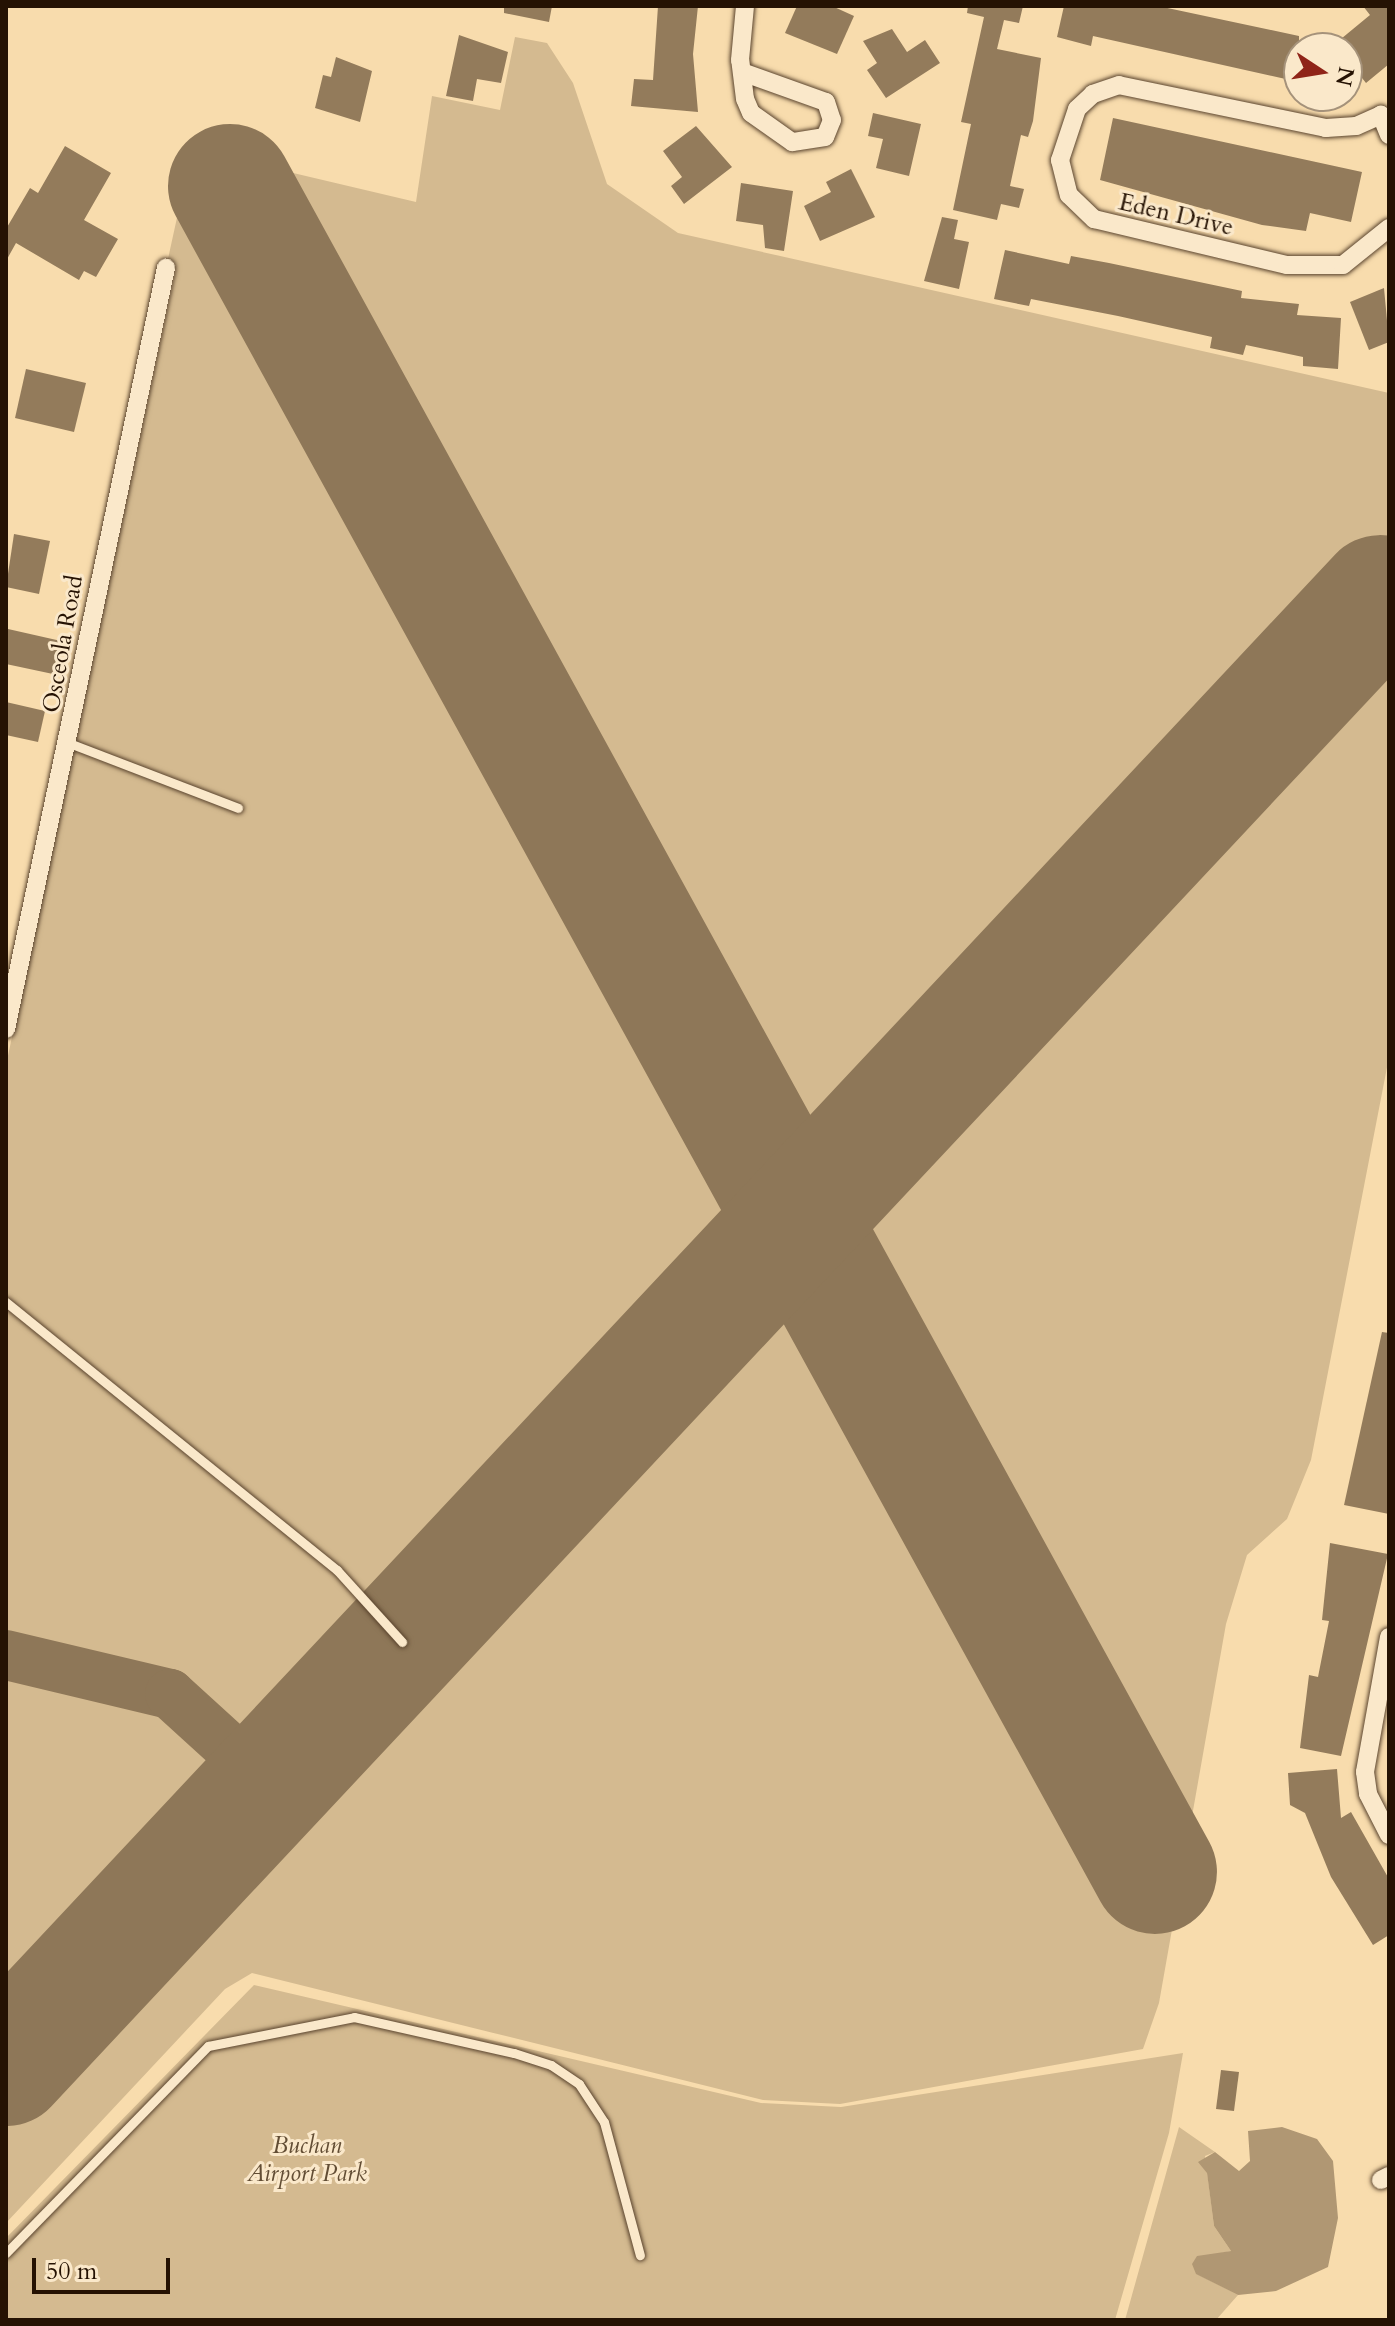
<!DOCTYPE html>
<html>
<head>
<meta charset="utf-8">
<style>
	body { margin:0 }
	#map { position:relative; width:1395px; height:2326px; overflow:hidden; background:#f8dcad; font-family:Cardo,serif }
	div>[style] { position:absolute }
	.green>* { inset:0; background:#d4ba90 }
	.water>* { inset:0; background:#b09773 }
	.taxiway>* { height:50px; margin:-25px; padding:0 25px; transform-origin:25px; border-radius:25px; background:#8e7758 }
	.runway>* { height:124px; margin:-62px; padding:0 62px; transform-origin:62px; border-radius:62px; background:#8e7758 }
	.building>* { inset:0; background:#937b5b }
	.roads { filter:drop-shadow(0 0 2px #5a442e) drop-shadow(0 0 2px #5a442e) }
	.service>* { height:9px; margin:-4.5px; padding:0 4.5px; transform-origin:4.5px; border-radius:4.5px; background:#fae8ca }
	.minor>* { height:18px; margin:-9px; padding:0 9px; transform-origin:9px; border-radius:9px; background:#fae8ca }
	span { translate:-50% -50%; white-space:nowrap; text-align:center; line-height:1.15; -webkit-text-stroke:6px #fae8ca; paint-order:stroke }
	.street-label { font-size:24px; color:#251203 }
	.park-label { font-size:24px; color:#624d34; font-style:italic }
	.frame { position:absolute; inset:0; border:8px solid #251203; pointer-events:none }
	.north { position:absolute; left:1283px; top:32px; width:80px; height:80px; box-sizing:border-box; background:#fae8ca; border:2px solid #a5927a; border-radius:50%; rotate:102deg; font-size:22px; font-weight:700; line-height:32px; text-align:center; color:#251203 }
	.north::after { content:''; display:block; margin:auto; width:28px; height:36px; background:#8f2418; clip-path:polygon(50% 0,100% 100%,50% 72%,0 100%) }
	.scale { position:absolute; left:32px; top:2258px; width:138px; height:36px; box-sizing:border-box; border:4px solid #251203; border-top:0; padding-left:10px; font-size:24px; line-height:28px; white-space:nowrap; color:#251203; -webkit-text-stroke:6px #fae8ca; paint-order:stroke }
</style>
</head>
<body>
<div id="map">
	<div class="green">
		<div style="clip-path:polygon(515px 37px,547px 43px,573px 83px,607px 184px,678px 233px,1389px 393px,1389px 1057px,1311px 1460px,1287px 1519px,1247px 1555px,1226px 1624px,1159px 2003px,1143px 2049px,840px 2104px,763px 2100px,252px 1973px,225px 1989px,6px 2223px,6px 1065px,176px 270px,166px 268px,192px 149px,416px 202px,432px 96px,500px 110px)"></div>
		<div style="clip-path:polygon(254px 1985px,761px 2103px,841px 2107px,1183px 2053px,1169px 2133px,1115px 2320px,6px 2320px,6px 2238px)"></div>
		<div style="clip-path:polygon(1179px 2127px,1215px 2152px,1205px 2156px,1214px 2226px,1231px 2251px,1207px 2256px,1197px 2274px,1238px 2295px,1216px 2320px,1125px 2320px)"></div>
	</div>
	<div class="water">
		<div style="clip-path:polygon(1282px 2127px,1317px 2139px,1333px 2161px,1338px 2218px,1328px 2267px,1276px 2291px,1238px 2295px,1196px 2274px,1192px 2264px,1197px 2256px,1231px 2251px,1214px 2226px,1207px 2173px,1198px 2162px,1215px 2152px,1239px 2171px,1250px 2161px,1248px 2131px)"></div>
	</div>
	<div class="taxiway">
		<div style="left:6px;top:1655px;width:169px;rotate:13.4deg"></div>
		<div style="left:170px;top:1694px;width:134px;rotate:42.3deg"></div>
	</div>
	<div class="runway">
		<div style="left:230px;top:186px;width:1923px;rotate:61.25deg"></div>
		<div style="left:6px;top:2064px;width:2010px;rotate:-46.87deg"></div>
	</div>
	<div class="building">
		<div style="clip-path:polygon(504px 6px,552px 6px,549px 22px,504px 13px)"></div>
		<div style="clip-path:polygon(658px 6px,698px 6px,693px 54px,698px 112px,631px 106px,634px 79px,653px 80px)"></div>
		<div style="clip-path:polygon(797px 6px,832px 6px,854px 16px,837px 54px,785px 33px)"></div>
		<div style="clip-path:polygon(968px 6px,1023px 6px,1019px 23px,1004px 20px,997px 49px,1041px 58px,1033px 121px,1028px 137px,1021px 135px,1010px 186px,1024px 189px,1019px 208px,1001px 204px,997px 220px,953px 210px,971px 124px,961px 122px,984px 17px,967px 13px)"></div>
		<div style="clip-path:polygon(1064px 6px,1158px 6px,1299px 36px,1299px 82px,1093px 36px,1091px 46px,1057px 37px)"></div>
		<div style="clip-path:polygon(1363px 6px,1389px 6px,1389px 64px,1366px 83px,1347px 59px,1347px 48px,1330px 48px,1370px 15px)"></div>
		<div style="clip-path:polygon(892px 29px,907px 52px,925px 40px,940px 63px,886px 98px,867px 70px,877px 63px,863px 41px)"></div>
		<div style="clip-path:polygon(459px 35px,508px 52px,501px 83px,477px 79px,473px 101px,446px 96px)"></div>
		<div style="clip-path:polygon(336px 57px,372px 71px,360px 122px,315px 108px,323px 75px,331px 77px)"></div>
		<div style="clip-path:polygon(873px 113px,921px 124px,909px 176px,876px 168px,883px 139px,868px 136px)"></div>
		<div style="clip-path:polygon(1113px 118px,1362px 172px,1351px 222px,1310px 213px,1306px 231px,1262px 225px,1100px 180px)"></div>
		<div style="clip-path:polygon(696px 126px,732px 167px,684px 204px,671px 186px,682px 177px,663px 151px)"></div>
		<div style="clip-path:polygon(65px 146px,111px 173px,84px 220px,118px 239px,96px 277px,84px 271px,79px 280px,16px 243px,6px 261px,6px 229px,30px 188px,38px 193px)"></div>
		<div style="clip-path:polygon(851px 169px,875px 217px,820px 241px,804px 206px,831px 192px,826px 182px)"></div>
		<div style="clip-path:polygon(741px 183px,793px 191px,784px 251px,765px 248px,763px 225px,736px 221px)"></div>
		<div style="clip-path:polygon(942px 217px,958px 220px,954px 239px,969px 242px,959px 289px,924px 281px)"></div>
		<div style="clip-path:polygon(1005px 250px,1069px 264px,1071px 256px,1109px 263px,1242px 291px,1241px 298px,1299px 304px,1297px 315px,1341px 318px,1338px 369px,1303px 366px,1303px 357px,1246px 345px,1243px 355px,1210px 348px,1212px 337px,1118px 316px,1031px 299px,1029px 306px,994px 299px)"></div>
		<div style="clip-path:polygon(1384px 288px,1389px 342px,1369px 350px,1350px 302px)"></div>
		<div style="clip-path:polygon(26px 369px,86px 383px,74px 432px,15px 418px)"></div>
		<div style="clip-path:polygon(14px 534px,50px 541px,39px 594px,6px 587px)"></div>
		<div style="clip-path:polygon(8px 629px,61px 641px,53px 674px,6px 664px)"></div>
		<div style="clip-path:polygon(6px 702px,45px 711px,38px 742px,6px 735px)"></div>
		<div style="clip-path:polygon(1382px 1332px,1389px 1333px,1389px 1514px,1344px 1505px)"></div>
		<div style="clip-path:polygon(1330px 1543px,1388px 1554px,1341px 1756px,1300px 1748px,1309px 1675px,1318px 1677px,1329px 1621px,1322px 1620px)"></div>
		<div style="clip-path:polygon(1337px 1769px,1341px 1818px,1351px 1812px,1389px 1879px,1389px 1935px,1373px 1945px,1331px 1877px,1305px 1813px,1290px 1805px,1288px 1773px)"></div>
		<div style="clip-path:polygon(1221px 2070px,1239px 2072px,1234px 2111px,1216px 2109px)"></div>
	</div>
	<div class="roads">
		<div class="service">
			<div style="left:69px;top:743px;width:181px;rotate:21deg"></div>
			<div style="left:6px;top:1302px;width:426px;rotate:39deg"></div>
			<div style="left:337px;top:1570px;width:97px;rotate:47.9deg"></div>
			<div style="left:6px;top:2253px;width:289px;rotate:-45.7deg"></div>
			<div style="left:208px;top:2046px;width:149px;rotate:-11.2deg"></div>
			<div style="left:354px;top:2017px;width:164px;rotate:12.7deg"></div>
			<div style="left:514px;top:2053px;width:39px;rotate:18deg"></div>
			<div style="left:551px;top:2065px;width:34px;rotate:34deg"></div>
			<div style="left:579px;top:2084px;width:45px;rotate:56.7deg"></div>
			<div style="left:604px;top:2122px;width:138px;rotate:74.9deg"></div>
		</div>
		<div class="minor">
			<div style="left:742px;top:72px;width:89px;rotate:19.7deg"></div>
			<div style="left:826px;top:102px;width:19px;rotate:72deg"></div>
			<div style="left:832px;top:120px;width:18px;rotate:112deg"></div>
			<div style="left:825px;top:137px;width:33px;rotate:171deg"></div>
			<div style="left:792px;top:142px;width:50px;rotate:-144.7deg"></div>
			<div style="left:751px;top:113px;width:15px;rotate:-113deg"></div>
			<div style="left:745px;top:99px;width:39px;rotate:-97deg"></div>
			<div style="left:740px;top:60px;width:54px;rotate:-84.7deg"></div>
			<div style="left:1389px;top:135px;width:22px;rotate:-112deg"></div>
			<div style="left:1381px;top:115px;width:27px;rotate:156deg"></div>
			<div style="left:1356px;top:126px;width:30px;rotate:176deg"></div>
			<div style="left:1326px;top:128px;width:211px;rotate:-168.3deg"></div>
			<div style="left:1119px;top:85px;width:28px;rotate:161deg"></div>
			<div style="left:1093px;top:94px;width:22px;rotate:137deg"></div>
			<div style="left:1077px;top:109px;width:54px;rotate:108.4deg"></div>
			<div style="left:1060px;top:160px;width:36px;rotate:76deg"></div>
			<div style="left:1069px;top:195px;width:35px;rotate:44deg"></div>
			<div style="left:1094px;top:219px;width:198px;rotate:13.4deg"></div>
			<div style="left:1287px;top:265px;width:56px"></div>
			<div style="left:1343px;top:265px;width:59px;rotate:-38.8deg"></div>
			<div style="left:6px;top:1029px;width:778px;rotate:-78.13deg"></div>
			<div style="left:1389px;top:1637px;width:137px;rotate:100.1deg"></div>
			<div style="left:1365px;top:1772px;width:22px;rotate:82deg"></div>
			<div style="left:1368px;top:1794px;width:46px;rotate:62.9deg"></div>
			<div style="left:1381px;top:2180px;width:9px;rotate:-27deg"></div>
		</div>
	</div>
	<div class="street-label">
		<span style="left:1176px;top:215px;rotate:13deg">Eden Drive</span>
		<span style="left:63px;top:644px;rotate:-80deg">Osceola Road</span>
	</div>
	<div class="park-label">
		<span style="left:307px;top:2160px">Buchan<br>Airport Park</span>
	</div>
	<div class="frame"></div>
	<div class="north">N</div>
	<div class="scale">50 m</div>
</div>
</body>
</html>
